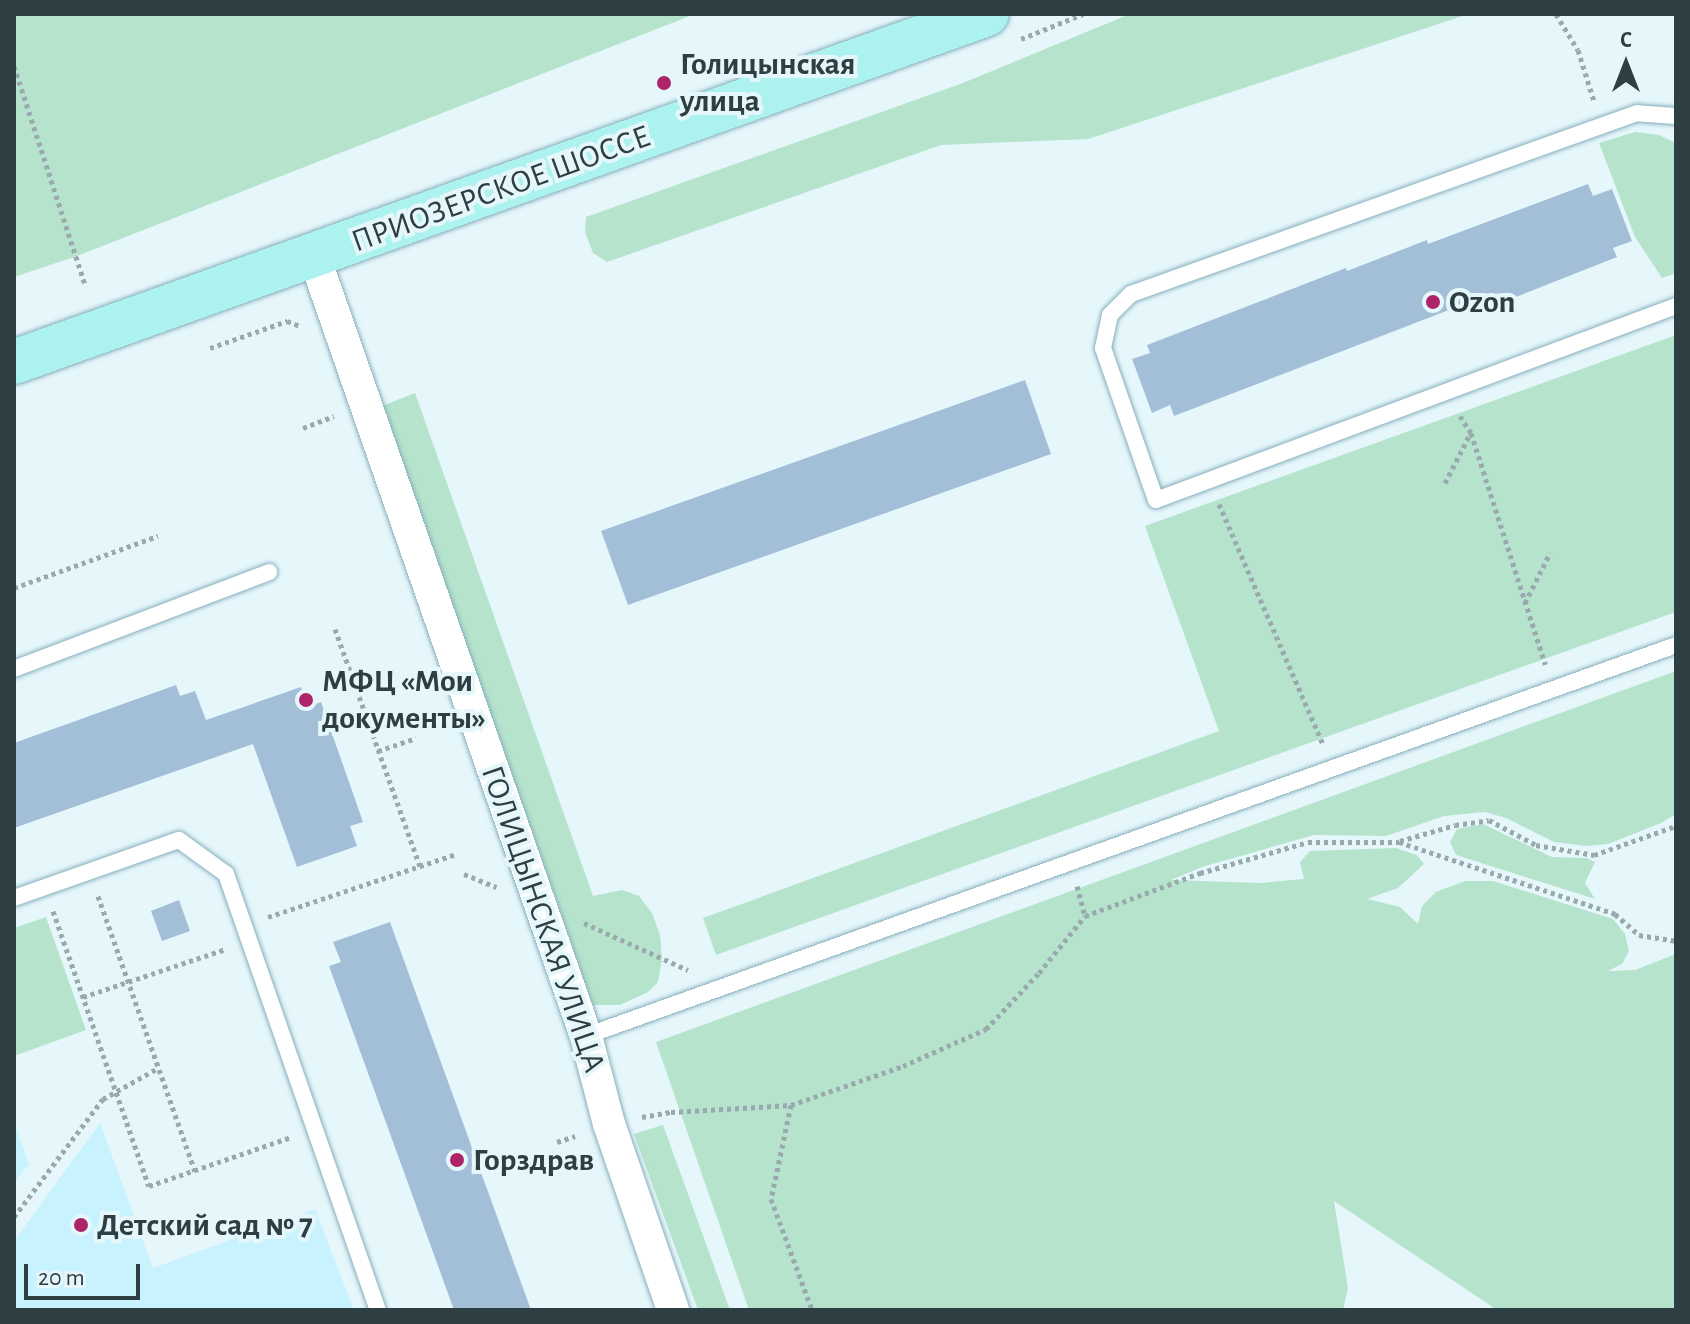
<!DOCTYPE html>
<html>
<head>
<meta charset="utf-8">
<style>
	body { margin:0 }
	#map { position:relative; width:1690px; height:1324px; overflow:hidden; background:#e6f7fc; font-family:"Alegreya Sans",sans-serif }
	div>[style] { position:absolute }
	.built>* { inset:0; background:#c9f2ff }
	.green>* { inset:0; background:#b5e3cc }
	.building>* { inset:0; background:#a3bfd8 }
	.path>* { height:5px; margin-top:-2.5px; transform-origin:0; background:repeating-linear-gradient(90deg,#99aaaf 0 4px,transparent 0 8px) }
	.roads { filter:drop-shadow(0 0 2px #87afbb) drop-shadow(0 0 2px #87afbb) }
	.lane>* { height:16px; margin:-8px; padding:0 8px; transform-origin:8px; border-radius:8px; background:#fff }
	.street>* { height:32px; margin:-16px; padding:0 16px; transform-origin:16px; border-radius:16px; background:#fff }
	.primary>* { height:44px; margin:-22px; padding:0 22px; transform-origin:22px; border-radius:22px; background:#acf3ef }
	.dots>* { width:22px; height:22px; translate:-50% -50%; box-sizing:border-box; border:4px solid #e6f7fc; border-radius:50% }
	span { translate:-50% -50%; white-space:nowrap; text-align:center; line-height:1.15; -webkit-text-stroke:8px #e6f7fc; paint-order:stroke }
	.poi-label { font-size:32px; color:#2e3f44; font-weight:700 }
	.left { translate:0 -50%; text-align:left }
	.street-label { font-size:32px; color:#2e3f44 }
	.frame { position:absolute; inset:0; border:16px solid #2e3f44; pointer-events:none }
	.north { position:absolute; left:1586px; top:24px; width:80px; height:80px; -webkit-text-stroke:6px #e6f7fc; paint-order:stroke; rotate:0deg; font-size:22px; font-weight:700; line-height:32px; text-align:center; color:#2e3f44 }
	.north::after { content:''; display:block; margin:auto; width:28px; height:36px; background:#2e3f44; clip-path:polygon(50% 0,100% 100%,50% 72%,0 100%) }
	.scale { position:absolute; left:24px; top:1264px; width:116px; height:36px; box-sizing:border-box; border:4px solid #2e3f44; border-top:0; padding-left:10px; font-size:24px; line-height:28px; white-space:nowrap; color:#2e3f44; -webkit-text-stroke:6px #e6f7fc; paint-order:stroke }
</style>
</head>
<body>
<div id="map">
	<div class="built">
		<div style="clip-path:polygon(14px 1122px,29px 1164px,14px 1183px)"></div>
		<div style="clip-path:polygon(100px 1123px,153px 1268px,315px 1209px,354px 1310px,14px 1310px,14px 1241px)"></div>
	</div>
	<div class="green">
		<div style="clip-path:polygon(14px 14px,695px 14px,77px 256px,14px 277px)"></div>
		<div style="clip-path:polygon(1130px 14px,1469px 14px,1088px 139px,941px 145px,607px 262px,593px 253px,585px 232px,586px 217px,963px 83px)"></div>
		<div style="clip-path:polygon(1635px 132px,1659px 135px,1676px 143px,1676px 273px,1662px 278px,1635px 237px,1599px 143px)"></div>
		<div style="clip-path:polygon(1676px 335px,1676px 612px,716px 955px,703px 918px,1219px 731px,1145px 526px)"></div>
		<div style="clip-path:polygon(415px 393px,593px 896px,622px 890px,639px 896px,652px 913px,660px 935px,662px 959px,658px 982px,648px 992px,620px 1005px,593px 1005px,382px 406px)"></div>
		<div style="clip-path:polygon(1676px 671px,1676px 814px,1661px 823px,1608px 844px,1586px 846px,1554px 842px,1506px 818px,1485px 812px,1444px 816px,1386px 836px,1314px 835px,1202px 867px,1171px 880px,1260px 883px,1304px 879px,1300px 862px,1310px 851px,1396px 848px,1417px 855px,1424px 864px,1398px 888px,1367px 899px,1400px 907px,1418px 924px,1422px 906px,1436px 892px,1465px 881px,1493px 881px,1613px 919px,1625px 934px,1629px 951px,1622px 964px,1608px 971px,1635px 970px,1676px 954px,1676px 1310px,1497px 1310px,1334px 1201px,1348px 1288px,1343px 1310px,749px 1310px,656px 1042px)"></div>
		<div style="clip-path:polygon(1483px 824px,1552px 857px,1586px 858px,1595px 862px,1585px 883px,1595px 899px,1456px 855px,1450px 842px,1457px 829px)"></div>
		<div style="clip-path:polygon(46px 917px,86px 1030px,14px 1056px,14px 928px)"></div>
		<div style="clip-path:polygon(663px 1125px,730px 1310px,698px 1310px,634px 1134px)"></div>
	</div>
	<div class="building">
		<div style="clip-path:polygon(1588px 184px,1593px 196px,1612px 189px,1632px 241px,1613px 248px,1617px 257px,1498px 304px,1493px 293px,1174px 416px,1170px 405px,1152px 413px,1132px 359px,1150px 353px,1147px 345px,1346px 268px,1347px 271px,1427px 240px,1428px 244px)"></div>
		<div style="clip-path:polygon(1025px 380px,1051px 454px,628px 605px,601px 531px)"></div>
		<div style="clip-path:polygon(176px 685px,180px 696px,195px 691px,206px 720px,301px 687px,308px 707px,321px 702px,363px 822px,350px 826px,357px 846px,297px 867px,253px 744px,14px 828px,14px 743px)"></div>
		<div style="clip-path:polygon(179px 900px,190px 931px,162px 941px,151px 911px)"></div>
		<div style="clip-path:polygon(390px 922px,531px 1310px,454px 1310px,372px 1084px,329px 966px,341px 962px,333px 942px)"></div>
	</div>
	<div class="path">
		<div style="left:1556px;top:14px;width:42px;rotate:58.6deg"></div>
		<div style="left:1578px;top:50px;width:53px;rotate:72.6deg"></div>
		<div style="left:1021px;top:39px;width:67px;rotate:-22deg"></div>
		<div style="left:14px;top:66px;width:229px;rotate:72deg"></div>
		<div style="left:210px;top:348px;width:82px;rotate:-19.3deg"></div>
		<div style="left:287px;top:321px;width:14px;rotate:21deg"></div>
		<div style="left:1460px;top:416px;width:20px;rotate:57deg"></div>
		<div style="left:1471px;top:433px;width:243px;rotate:72.2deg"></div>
		<div style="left:303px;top:428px;width:33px;rotate:-21deg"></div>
		<div style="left:1445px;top:483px;width:55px;rotate:-63deg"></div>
		<div style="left:1219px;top:504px;width:262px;rotate:66.6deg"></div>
		<div style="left:14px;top:588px;width:153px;rotate:-19.9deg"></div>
		<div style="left:1525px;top:603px;width:56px;rotate:-63.4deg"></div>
		<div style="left:335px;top:629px;width:252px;rotate:70.3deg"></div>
		<div style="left:378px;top:751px;width:40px;rotate:-18.9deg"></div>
		<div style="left:1400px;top:841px;width:57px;rotate:-16.2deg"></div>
		<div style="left:1455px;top:825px;width:34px;rotate:-8deg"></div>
		<div style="left:1489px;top:820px;width:53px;rotate:28deg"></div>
		<div style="left:1536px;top:845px;width:59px;rotate:9.8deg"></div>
		<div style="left:1594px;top:855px;width:87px;rotate:-19.5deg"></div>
		<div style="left:464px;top:874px;width:35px;rotate:22deg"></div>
		<div style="left:1077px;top:886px;width:31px;rotate:75deg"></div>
		<div style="left:98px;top:896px;width:292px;rotate:70.6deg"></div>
		<div style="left:53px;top:911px;width:291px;rotate:70.8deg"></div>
		<div style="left:149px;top:1186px;width:150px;rotate:-19deg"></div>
		<div style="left:268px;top:917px;width:198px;rotate:-18.5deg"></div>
		<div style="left:584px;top:923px;width:114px;rotate:24.3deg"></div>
		<div style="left:83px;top:997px;width:151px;rotate:-18.6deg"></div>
		<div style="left:791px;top:1105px;width:96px;rotate:102deg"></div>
		<div style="left:771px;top:1199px;width:118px;rotate:69.7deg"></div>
		<div style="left:642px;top:1117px;width:29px;rotate:-10deg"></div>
		<div style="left:671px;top:1112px;width:120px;rotate:-3.3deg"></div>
		<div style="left:791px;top:1105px;width:119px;rotate:-19.2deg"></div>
		<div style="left:903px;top:1066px;width:91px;rotate:-24deg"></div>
		<div style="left:986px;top:1029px;width:77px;rotate:-46.6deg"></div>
		<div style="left:1039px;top:973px;width:73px;rotate:-51.1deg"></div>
		<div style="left:1085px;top:916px;width:123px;rotate:-20.5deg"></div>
		<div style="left:1200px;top:873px;width:112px;rotate:-16deg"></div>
		<div style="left:1308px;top:842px;width:91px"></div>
		<div style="left:1399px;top:842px;width:228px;rotate:18.4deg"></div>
		<div style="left:1615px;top:914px;width:32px;rotate:41deg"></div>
		<div style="left:1639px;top:935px;width:37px;rotate:9deg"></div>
		<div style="left:557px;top:1142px;width:19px;rotate:-18deg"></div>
		<div style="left:14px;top:1217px;width:148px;rotate:-53deg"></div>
		<div style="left:103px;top:1099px;width:63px;rotate:-29.4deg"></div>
	</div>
	<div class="roads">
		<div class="lane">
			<div style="left:1676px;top:116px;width:39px;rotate:-176deg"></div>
			<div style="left:1637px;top:113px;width:537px;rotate:160.32deg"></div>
			<div style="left:1131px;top:294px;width:30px;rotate:135deg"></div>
			<div style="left:1110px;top:315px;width:34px;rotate:102deg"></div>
			<div style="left:1103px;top:348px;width:161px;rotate:70.8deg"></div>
			<div style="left:1156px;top:500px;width:555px;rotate:-20.46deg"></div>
			<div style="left:14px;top:669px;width:273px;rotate:-20.8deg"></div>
			<div style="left:14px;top:898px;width:175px;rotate:-19.4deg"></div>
			<div style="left:179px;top:840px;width:58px;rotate:35.9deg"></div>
			<div style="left:226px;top:874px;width:462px;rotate:70.8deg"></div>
			<div style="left:586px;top:1036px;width:1158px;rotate:-19.73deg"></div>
		</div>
		<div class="street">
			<div style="left:314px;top:256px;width:826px;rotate:70.78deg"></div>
			<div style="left:586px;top:1036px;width:91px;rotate:75.4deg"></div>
			<div style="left:609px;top:1124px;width:197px;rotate:71deg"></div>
		</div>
		<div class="primary">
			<div style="left:14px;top:362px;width:1033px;rotate:-19.68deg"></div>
		</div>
	</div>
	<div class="dots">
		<div style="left:664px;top:83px;background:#ad2468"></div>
		<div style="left:1433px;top:302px;background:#ad2468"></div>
		<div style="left:306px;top:700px;background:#ad2468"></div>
		<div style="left:457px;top:1160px;background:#ad2468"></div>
		<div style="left:81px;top:1225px;background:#ad2468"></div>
	</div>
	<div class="poi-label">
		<span class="left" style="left:680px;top:83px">Голицынская<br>улица</span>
		<span class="left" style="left:1449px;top:302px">Ozon</span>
		<span class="left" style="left:322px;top:700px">МФЦ «Мои<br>документы»</span>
		<span class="left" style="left:473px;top:1160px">Горздрав</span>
		<span class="left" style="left:97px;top:1225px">Детский сад № 7</span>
	</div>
	<div class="street-label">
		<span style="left:501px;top:189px;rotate:-20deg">ПРИОЗЕРСКОЕ ШОССЕ</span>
		<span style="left:543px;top:919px;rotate:71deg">ГОЛИЦЫНСКАЯ УЛИЦА</span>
	</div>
	<div class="frame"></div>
	<div class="north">С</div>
	<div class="scale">20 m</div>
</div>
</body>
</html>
